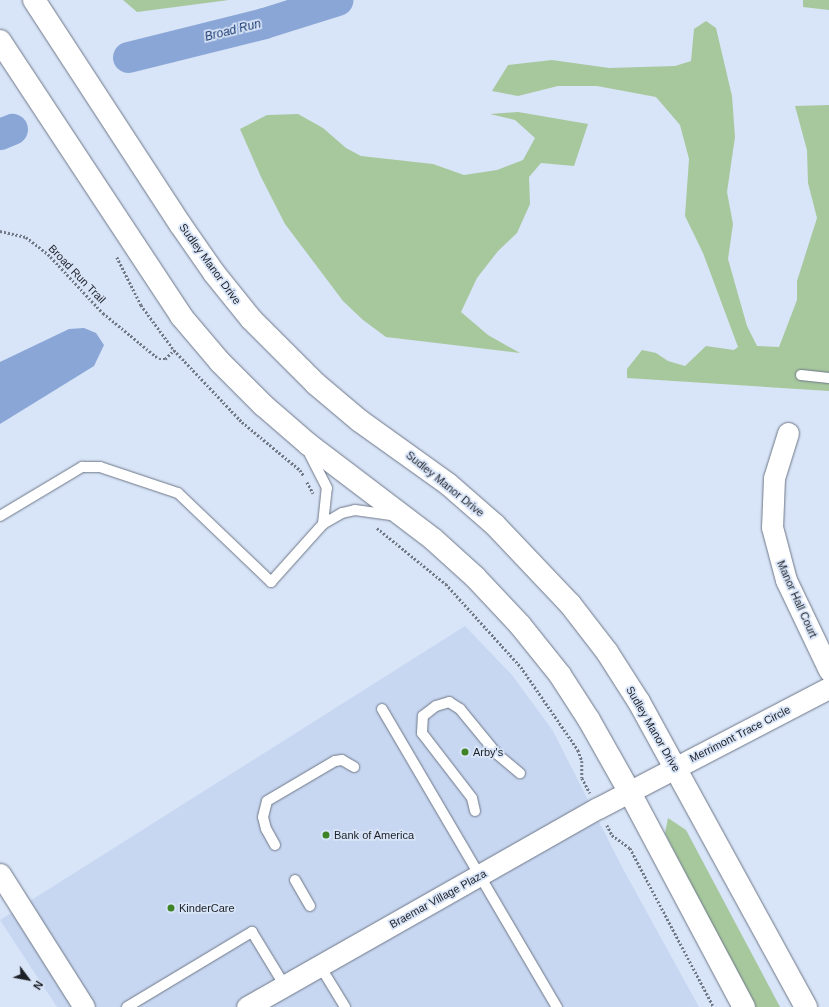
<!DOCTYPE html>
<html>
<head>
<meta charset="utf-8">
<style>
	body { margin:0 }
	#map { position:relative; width:829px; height:1007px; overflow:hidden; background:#d8e4f7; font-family:Helvetica,sans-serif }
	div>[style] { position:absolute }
	.built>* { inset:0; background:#c8d7f1 }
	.green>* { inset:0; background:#a7c89d }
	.water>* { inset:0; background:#8aa6d6 }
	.river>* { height:31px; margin:-15.5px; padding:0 15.5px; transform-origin:15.5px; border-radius:15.5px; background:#8aa6d6 }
	.path>* { height:2.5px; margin-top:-1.25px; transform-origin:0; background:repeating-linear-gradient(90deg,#727986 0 2px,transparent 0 4px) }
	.roads { filter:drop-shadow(0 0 1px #6d7788) drop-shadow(0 0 1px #6d7788) }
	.lane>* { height:10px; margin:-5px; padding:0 5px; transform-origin:5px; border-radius:5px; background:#fff }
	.street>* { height:21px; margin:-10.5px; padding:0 10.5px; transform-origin:10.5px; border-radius:10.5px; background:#fff }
	.secondary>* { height:22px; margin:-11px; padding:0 11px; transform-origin:11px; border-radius:11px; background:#fff }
	.dots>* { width:11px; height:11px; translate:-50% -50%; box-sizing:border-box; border:2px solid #d8e4f7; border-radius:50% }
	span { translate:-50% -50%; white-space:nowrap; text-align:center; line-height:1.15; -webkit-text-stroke:3.5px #d8e4f7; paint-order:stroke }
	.street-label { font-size:11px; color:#1c2027 }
	.poi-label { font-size:11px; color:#1c2027 }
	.left { translate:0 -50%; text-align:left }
	.water-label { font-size:12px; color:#16366f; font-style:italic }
	.north { position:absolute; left:8px; top:959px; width:40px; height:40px; -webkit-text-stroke:3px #d8e4f7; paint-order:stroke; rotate:122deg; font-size:11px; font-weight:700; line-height:16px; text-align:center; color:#1c2027 }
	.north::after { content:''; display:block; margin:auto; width:14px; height:18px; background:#1c2027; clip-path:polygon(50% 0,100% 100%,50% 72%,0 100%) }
</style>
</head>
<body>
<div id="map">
	<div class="built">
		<div style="clip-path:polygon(465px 626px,512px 675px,553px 731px,622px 867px,699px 1007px,57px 1007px,0 920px)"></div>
	</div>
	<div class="green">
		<div style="clip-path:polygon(123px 0,229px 0,137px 12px)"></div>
		<div style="clip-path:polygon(803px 0,829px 0,829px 10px,803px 7px)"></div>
		<div style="clip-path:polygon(706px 21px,716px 28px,732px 96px,735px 137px,727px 192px,733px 224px,728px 259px,747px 326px,757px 346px,779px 347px,797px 300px,797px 281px,817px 218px,808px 183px,807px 150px,795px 106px,829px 105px,829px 391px,627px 378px,627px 369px,642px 350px,656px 353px,668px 361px,685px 366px,706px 346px,734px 350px,738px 347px,703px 253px,685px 216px,689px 159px,680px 125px,656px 97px,597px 86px,558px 86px,518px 96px,492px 91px,508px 65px,552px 60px,609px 68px,675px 66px,691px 61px,694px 29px)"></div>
		<div style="clip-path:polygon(518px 112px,588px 124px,574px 166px,541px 163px,529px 177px,530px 204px,517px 233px,498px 251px,477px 278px,461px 312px,488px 335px,520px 353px,386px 337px,363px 320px,343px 301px,285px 224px,261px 177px,240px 129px,267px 115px,298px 114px,323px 128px,346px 148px,361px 156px,433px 164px,464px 175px,497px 170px,523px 160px,535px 138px,515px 120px,490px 114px)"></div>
		<div style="clip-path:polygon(668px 818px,686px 830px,780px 1007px,754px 1007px,670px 843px,665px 833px)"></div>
	</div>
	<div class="water">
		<div style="clip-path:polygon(84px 328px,96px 333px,104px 345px,94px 366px,0 424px,0 362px,69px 329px)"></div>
	</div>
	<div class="river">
		<div style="left:128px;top:57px;width:140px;rotate:-14deg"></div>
		<div style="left:264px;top:23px;width:77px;rotate:-17.5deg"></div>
		<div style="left:0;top:134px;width:13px;rotate:-23deg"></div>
	</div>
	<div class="path">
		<div style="left:0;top:231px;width:27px;rotate:13deg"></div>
		<div style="left:26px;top:237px;width:28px;rotate:38deg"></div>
		<div style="left:48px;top:254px;width:81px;rotate:47deg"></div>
		<div style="left:103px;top:313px;width:72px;rotate:39.4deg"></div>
		<div style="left:159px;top:359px;width:6px"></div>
		<div style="left:165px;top:359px;width:13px;rotate:-45deg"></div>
		<div style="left:117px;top:257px;width:54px;rotate:63.4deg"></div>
		<div style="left:141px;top:305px;width:56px;rotate:53.7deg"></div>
		<div style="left:174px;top:350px;width:99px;rotate:46.6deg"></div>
		<div style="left:242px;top:422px;width:75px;rotate:39.6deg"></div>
		<div style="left:300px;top:470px;width:7px;rotate:56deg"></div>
		<div style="left:307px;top:482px;width:13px;rotate:61deg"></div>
		<div style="left:377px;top:528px;width:89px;rotate:39.1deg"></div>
		<div style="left:446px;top:584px;width:112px;rotate:47.9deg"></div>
		<div style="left:521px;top:667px;width:101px;rotate:55.5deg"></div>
		<div style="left:578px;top:750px;width:12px;rotate:70deg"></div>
		<div style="left:582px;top:761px;width:17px;rotate:90deg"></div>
		<div style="left:582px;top:778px;width:17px;rotate:62deg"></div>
		<div style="left:607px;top:825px;width:11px;rotate:63deg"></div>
		<div style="left:612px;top:835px;width:22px;rotate:36deg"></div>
		<div style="left:630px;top:848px;width:180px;rotate:62.2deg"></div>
	</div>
	<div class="roads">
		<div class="lane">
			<div style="left:801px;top:375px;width:28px;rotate:6deg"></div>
			<div style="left:0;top:516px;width:96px;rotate:-30.9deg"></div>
			<div style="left:82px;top:467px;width:18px"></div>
			<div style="left:100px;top:467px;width:82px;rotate:18.4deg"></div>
			<div style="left:178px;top:493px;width:129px;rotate:43.7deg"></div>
			<div style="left:271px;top:582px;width:78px;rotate:-48.1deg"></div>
			<div style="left:323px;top:524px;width:36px;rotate:-84deg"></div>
			<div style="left:327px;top:488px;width:38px;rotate:-117deg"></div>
			<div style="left:323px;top:524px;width:22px;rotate:-30deg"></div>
			<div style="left:342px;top:513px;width:13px;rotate:-13deg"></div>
			<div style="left:355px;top:510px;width:36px;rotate:8deg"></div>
			<div style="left:382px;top:709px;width:346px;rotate:59.6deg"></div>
			<div style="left:475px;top:811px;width:13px;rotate:-103deg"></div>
			<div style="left:472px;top:798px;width:82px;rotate:-127.6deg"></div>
			<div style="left:422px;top:733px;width:17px;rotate:-87deg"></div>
			<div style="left:423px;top:716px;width:16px;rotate:-38deg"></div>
			<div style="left:436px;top:706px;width:14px;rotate:-17deg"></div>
			<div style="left:449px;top:702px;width:13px;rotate:32deg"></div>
			<div style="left:460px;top:709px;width:58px;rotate:50.6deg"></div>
			<div style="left:497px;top:754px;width:30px;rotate:40deg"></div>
			<div style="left:275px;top:845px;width:18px;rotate:-119deg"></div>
			<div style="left:266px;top:829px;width:12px;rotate:-104deg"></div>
			<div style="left:263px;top:817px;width:16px;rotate:-76deg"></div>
			<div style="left:267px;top:801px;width:79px;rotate:-30.5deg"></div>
			<div style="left:335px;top:761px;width:7px;rotate:-8deg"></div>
			<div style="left:342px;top:760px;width:14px;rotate:30deg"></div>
			<div style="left:295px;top:880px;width:30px;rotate:60deg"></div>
			<div style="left:320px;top:966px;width:48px;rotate:58.6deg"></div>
			<div style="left:127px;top:1007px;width:146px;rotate:-31deg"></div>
			<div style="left:252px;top:932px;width:63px;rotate:58.6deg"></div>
		</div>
		<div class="street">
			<div style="left:788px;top:433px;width:47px;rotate:107.3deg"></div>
			<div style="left:774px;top:478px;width:49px;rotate:92.3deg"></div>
			<div style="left:772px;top:527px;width:55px;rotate:75.2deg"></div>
			<div style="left:786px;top:580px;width:100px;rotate:64.5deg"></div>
			<div style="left:0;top:874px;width:157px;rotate:57.7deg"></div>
			<div style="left:247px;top:1007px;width:403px;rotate:-29.6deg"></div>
			<div style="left:598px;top:808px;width:260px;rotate:-27.5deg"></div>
		</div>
		<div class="secondary">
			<div style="left:34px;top:0;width:267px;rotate:56.9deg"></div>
			<div style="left:180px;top:224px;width:60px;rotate:55.2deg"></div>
			<div style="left:214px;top:273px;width:59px;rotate:51.2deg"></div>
			<div style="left:251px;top:319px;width:92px;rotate:45deg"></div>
			<div style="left:316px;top:384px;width:57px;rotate:40.1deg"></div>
			<div style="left:360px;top:421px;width:108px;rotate:35.6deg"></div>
			<div style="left:448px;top:484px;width:62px;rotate:41.1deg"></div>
			<div style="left:495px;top:525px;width:109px;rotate:46.5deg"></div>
			<div style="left:570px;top:604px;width:61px;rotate:52.4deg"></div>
			<div style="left:607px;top:652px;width:59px;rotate:57.4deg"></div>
			<div style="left:639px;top:702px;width:348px;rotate:61.3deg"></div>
			<div style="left:0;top:41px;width:329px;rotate:56.6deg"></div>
			<div style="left:181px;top:316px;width:60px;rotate:49.7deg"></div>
			<div style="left:220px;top:362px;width:61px;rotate:45deg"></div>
			<div style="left:263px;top:405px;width:60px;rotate:40.9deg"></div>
			<div style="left:308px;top:444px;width:157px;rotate:37.2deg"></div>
			<div style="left:433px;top:539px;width:57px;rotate:42.1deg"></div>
			<div style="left:475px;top:577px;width:66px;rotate:46.8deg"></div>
			<div style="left:520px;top:625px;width:64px;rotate:51.3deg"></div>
			<div style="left:560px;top:675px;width:54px;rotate:57.2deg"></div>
			<div style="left:589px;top:720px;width:81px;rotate:60.6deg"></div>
			<div style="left:629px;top:791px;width:245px;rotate:62deg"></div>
		</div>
	</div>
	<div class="dots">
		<div style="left:465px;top:752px;background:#3e8326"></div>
		<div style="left:326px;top:835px;background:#3e8326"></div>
		<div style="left:171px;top:908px;background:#3e8326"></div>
	</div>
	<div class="street-label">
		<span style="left:210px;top:264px;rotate:54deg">Sudley Manor Drive</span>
		<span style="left:77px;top:274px;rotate:46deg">Broad Run Trail</span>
		<span style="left:445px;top:484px;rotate:39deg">Sudley Manor Drive</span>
		<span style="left:797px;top:599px;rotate:66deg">Manor Hall Court</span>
		<span style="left:653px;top:729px;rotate:60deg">Sudley Manor Drive</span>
		<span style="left:740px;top:734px;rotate:-27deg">Merrimont Trace Circle</span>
		<span style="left:438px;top:899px;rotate:-29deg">Braemar Village Plaza</span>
	</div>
	<div class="poi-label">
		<span class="left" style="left:473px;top:752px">Arby's</span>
		<span class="left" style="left:334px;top:835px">Bank of America</span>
		<span class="left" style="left:179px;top:908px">KinderCare</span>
	</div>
	<div class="water-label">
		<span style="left:233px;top:31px;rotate:-14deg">Broad Run</span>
	</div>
	<div class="north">N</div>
</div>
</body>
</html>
